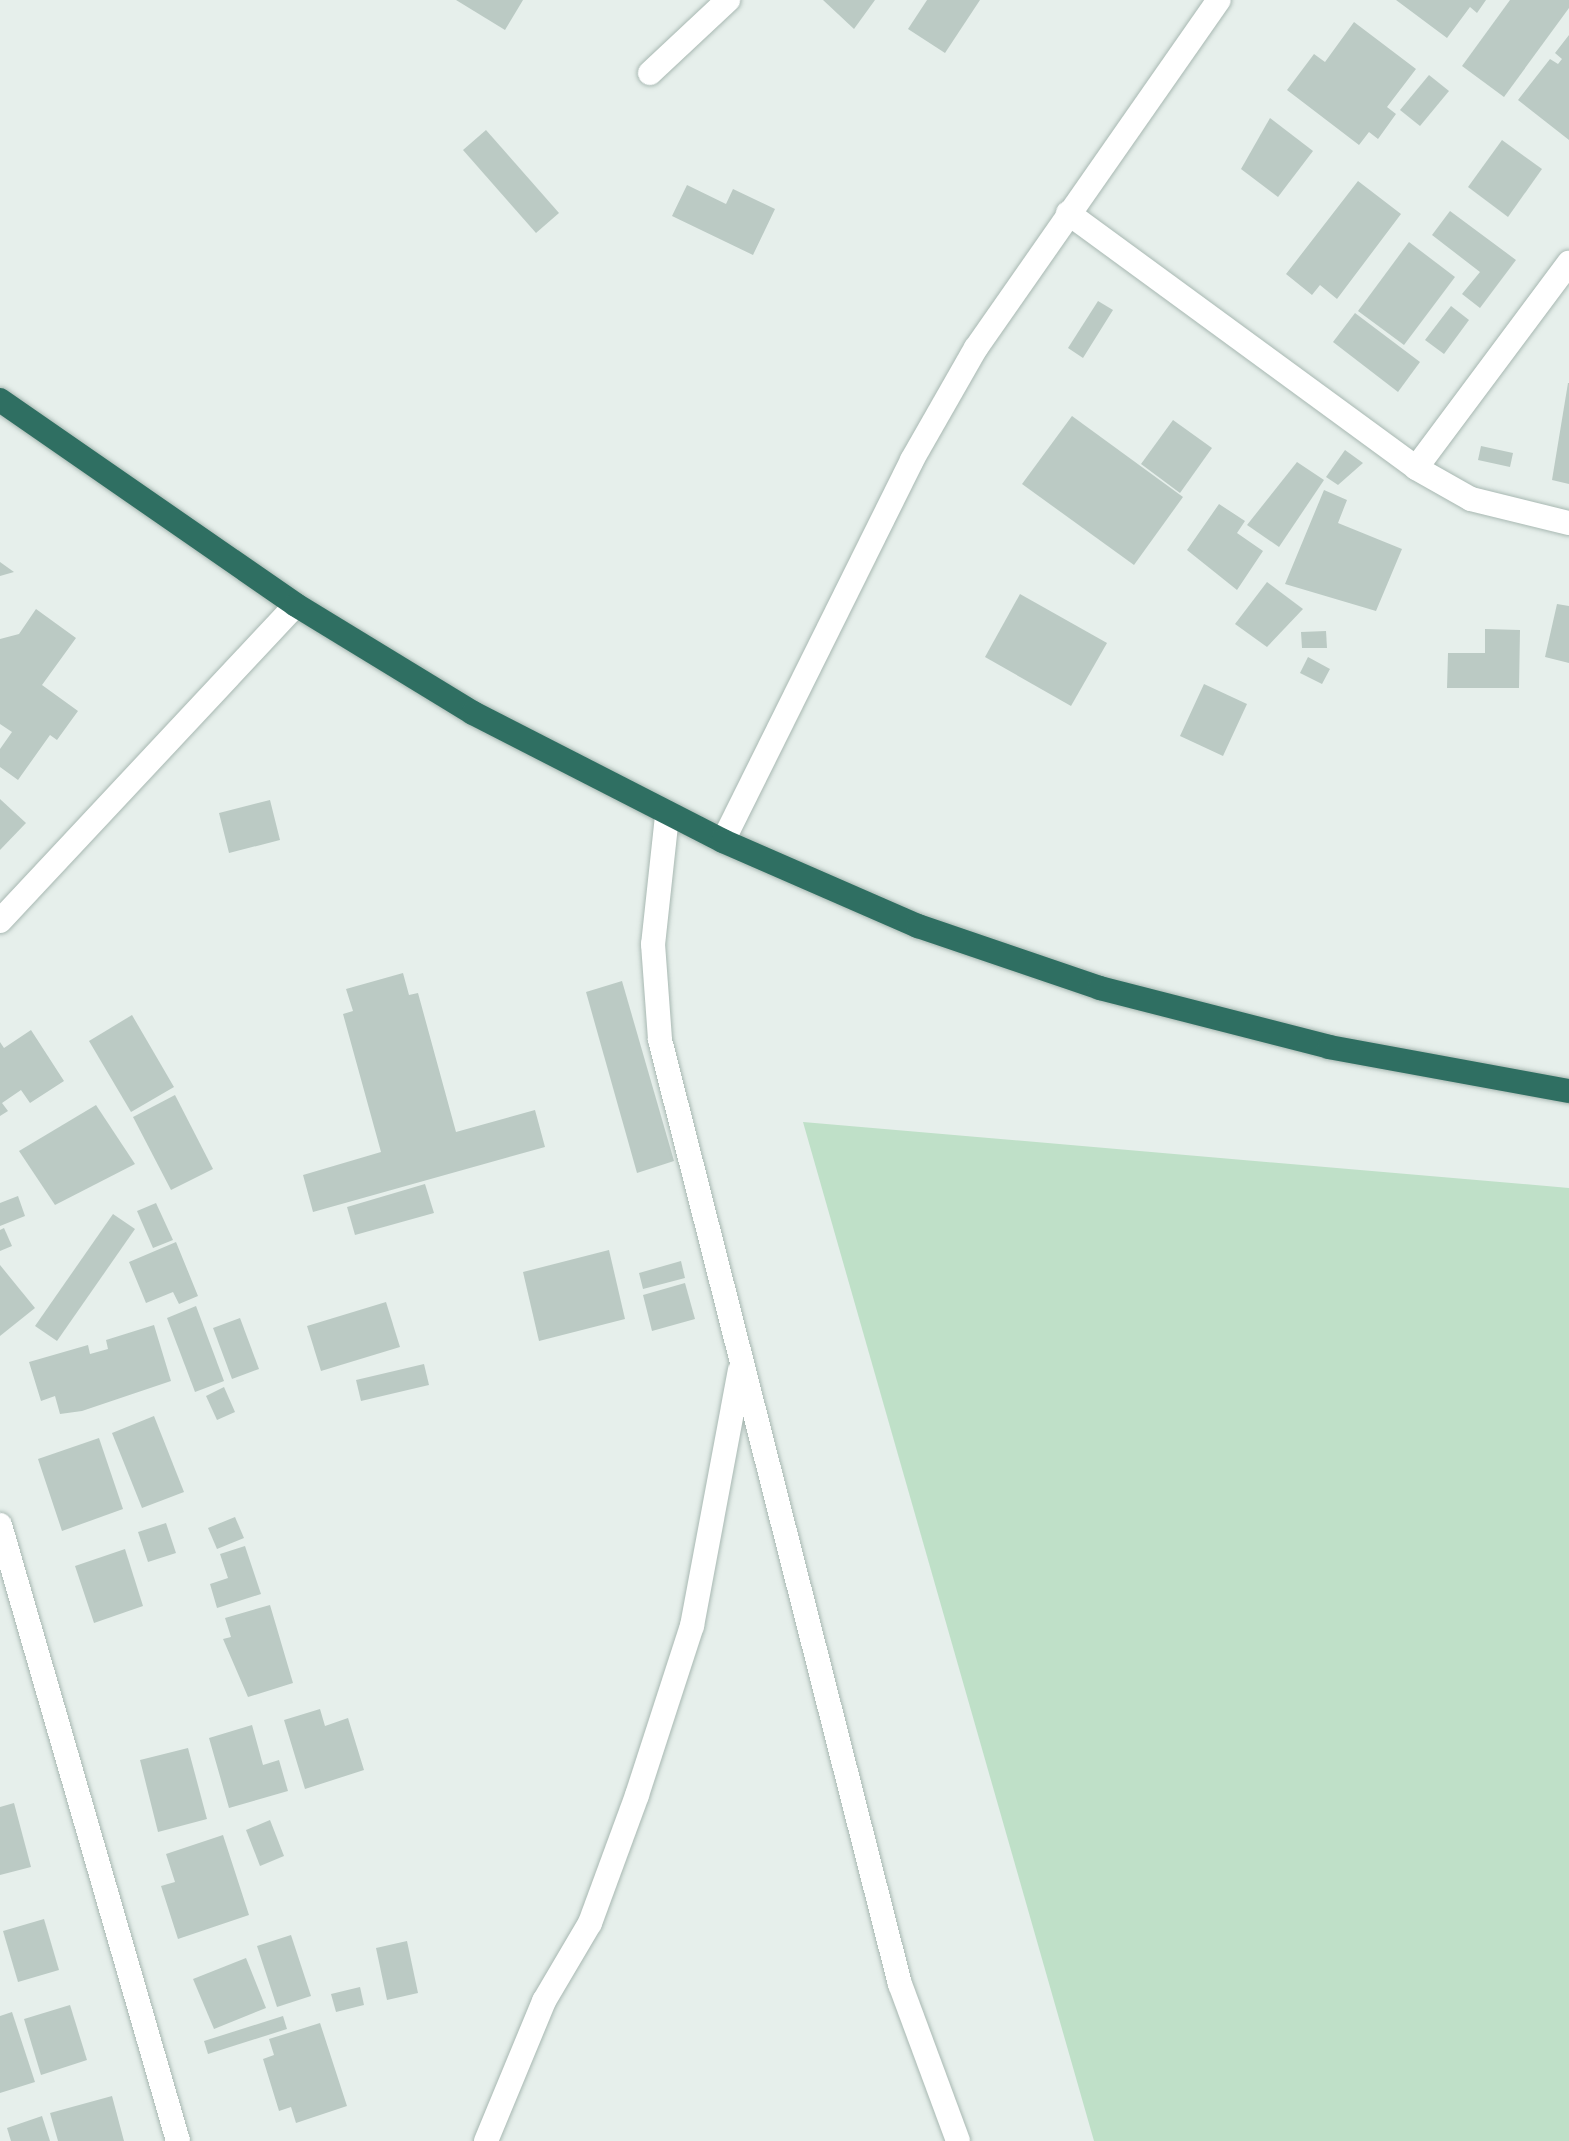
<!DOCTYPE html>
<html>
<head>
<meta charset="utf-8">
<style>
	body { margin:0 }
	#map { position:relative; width:1569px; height:2141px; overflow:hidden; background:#e6efeb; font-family:"Public Sans",sans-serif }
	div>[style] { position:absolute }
	.green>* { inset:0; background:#bfe0c8 }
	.building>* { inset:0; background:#bbcac4 }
	.roads { filter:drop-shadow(0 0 2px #a8b8b2) drop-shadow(0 0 2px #a8b8b2) }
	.street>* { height:24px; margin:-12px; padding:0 12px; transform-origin:12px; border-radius:12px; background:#fff }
	.secondary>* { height:24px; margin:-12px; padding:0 12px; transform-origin:12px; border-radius:12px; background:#fff }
	.highway>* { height:24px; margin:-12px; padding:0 12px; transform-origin:12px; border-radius:12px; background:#2f6f62 }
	span { translate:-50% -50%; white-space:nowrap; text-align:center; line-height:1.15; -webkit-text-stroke:8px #f7fbf9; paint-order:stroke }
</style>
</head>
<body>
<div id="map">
	<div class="green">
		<div style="clip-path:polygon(803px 1122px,1569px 1188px,1569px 2141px,1094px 2141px)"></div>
	</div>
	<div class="building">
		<div style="clip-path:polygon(456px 0,523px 0,505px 30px)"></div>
		<div style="clip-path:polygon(823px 0,875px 0,854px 29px)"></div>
		<div style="clip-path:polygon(927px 0,980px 0,945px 53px,908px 29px)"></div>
		<div style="clip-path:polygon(1396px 0,1486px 0,1477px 13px,1470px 7px,1447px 38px)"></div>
		<div style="clip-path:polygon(1510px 0,1569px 0,1569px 8px,1504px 97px,1462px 66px)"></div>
		<div style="clip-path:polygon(1354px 22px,1416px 69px,1387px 107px,1396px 114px,1378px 139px,1369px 132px,1359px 145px,1287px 90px,1314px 54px,1325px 62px)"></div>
		<div style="clip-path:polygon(1569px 35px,1569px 140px,1518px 100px,1550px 59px,1558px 64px,1562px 59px,1555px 53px)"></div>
		<div style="clip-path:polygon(1429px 75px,1449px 91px,1420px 126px,1400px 110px)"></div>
		<div style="clip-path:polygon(1270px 118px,1313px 151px,1278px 197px,1241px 169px)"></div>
		<div style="clip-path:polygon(486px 130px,559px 213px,536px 233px,463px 150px)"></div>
		<div style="clip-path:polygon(1502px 140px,1542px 169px,1508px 217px,1468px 187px)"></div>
		<div style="clip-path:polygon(1358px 181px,1401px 214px,1337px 299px,1320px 285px,1312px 295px,1286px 274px)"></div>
		<div style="clip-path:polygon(687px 185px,726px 204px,733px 189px,775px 209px,753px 255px,672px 216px)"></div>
		<div style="clip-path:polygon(1450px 211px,1516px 260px,1480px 308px,1462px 294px,1480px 272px,1432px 235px)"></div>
		<div style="clip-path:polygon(1409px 242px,1455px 277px,1404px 345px,1358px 311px)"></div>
		<div style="clip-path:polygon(1098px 301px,1113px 310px,1083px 358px,1068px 348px)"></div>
		<div style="clip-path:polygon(1451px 306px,1469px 320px,1444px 354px,1425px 340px)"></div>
		<div style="clip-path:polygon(1355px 313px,1420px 362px,1398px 392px,1333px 342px)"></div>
		<div style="clip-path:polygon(1568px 383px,1569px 383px,1569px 484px,1552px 480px)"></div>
		<div style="clip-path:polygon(1072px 416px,1183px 497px,1134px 565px,1022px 484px)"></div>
		<div style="clip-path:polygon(1173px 420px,1212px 448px,1180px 493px,1141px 464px)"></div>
		<div style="clip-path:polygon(1481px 446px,1513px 453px,1510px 467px,1478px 460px)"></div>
		<div style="clip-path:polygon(1345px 450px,1363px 463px,1338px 485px,1326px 477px)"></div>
		<div style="clip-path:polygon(1297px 462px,1324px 480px,1279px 547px,1247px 525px)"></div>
		<div style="clip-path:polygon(1324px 490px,1347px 500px,1338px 523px,1402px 549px,1376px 611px,1285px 584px)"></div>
		<div style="clip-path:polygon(1219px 504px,1245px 521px,1237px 533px,1263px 551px,1237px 590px,1187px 550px)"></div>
		<div style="clip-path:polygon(0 562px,14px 572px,0 576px)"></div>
		<div style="clip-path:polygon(1267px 582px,1303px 609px,1267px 647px,1235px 624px)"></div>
		<div style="clip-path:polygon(1020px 594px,1107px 643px,1071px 706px,985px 657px)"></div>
		<div style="clip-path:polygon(1557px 604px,1569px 606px,1569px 663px,1545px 657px)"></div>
		<div style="clip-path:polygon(36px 609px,76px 638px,42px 685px,78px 711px,57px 740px,50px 735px,18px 780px,0 767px,0 749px,12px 732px,0 724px,0 639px,19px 634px)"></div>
		<div style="clip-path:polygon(1485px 629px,1520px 630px,1519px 688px,1447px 688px,1448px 653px,1485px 653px)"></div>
		<div style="clip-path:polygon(1326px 631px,1327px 648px,1302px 648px,1301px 632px)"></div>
		<div style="clip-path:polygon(1308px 657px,1330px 669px,1322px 684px,1300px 673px)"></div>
		<div style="clip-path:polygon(1204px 684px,1247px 704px,1223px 756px,1180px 736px)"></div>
		<div style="clip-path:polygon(0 799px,26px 823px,0 850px)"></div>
		<div style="clip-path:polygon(270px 800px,280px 840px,229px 853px,219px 813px)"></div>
		<div style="clip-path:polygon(403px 973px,409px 995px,418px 993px,456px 1132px,535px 1110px,545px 1147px,313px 1212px,303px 1175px,381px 1152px,343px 1014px,353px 1011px,346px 989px)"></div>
		<div style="clip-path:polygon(622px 981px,674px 1161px,637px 1173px,586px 992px)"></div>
		<div style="clip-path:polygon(132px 1015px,174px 1087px,131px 1112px,89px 1041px)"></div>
		<div style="clip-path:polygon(31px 1030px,64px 1081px,30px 1103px,21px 1090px,2px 1103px,8px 1111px,0 1116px,0 1042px,4px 1048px)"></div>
		<div style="clip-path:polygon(175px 1095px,213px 1169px,171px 1190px,133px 1117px)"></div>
		<div style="clip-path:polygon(96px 1105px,135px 1164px,55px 1205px,19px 1151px)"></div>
		<div style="clip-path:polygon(425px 1184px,434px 1213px,355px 1235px,347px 1207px)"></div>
		<div style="clip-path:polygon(18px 1196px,25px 1216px,0 1226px,0 1203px)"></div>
		<div style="clip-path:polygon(156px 1203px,173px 1240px,153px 1248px,137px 1211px)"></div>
		<div style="clip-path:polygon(113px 1214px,135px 1229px,57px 1341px,35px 1326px)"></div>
		<div style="clip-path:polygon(4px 1228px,12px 1246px,0 1251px,0 1230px)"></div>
		<div style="clip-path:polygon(176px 1242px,198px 1296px,179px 1304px,173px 1292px,146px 1303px,129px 1262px)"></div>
		<div style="clip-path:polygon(609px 1250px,625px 1319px,539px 1341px,523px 1272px)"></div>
		<div style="clip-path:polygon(681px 1261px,685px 1278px,643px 1289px,639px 1273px)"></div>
		<div style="clip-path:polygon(0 1265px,35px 1308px,0 1336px)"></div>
		<div style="clip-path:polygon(685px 1283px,695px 1319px,652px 1331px,643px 1295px)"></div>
		<div style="clip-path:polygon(386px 1302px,400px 1347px,321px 1371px,307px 1326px)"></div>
		<div style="clip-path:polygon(196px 1306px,224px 1381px,195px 1392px,167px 1318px)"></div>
		<div style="clip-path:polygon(240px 1318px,259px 1369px,232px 1379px,213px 1328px)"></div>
		<div style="clip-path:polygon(154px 1325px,171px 1381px,82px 1411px,60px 1414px,55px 1396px,41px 1401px,29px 1362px,88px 1345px,90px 1354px,108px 1349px,106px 1340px)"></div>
		<div style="clip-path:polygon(424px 1364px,429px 1385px,361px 1401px,356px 1380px)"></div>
		<div style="clip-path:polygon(224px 1387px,235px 1412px,217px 1420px,206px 1396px)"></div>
		<div style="clip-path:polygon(154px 1416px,184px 1492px,142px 1508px,112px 1433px)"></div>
		<div style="clip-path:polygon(99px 1438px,123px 1509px,62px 1531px,38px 1459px)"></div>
		<div style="clip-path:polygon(235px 1517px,244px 1538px,217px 1549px,208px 1528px)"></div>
		<div style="clip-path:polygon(166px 1523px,176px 1553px,148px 1562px,138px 1532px)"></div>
		<div style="clip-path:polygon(245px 1546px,261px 1594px,217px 1608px,210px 1584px,228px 1578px,220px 1554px)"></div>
		<div style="clip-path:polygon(125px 1549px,143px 1606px,94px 1623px,75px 1566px)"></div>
		<div style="clip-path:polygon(270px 1605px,293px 1683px,248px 1697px,223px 1639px,231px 1637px,225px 1618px)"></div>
		<div style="clip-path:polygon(320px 1709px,325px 1726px,348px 1718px,364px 1770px,305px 1789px,284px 1720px)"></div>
		<div style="clip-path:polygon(252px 1725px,263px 1765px,279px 1760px,288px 1791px,229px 1808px,209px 1738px)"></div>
		<div style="clip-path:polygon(188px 1748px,207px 1819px,158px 1832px,140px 1760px)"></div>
		<div style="clip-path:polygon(14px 1803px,31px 1867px,0 1875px,0 1807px)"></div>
		<div style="clip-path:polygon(270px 1820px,284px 1856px,260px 1866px,246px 1830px)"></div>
		<div style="clip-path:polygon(223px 1835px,249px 1915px,178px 1939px,161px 1886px,175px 1882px,166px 1854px)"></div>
		<div style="clip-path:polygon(44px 1919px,59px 1970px,18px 1982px,3px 1931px)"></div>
		<div style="clip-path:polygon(291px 1935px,311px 1996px,277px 2007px,257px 1946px)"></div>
		<div style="clip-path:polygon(407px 1941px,418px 1993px,387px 2000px,376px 1948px)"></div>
		<div style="clip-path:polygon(246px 1958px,266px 2008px,214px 2029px,193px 1979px)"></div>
		<div style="clip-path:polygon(360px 1987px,364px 2005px,336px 2012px,331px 1994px)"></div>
		<div style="clip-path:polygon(70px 2005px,87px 2060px,41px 2075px,24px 2019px)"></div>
		<div style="clip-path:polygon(12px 2012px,35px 2082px,0 2093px,0 2016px)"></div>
		<div style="clip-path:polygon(283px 2016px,287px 2029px,208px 2054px,204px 2041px)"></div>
		<div style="clip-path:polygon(320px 2023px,347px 2106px,296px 2123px,291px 2107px,279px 2111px,263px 2059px,274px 2055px,269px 2039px)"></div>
		<div style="clip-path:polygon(112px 2096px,124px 2141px,58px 2141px,50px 2113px)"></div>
		<div style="clip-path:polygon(42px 2116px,50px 2141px,11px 2141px,7px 2128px)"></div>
	</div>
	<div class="roads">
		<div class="street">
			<div style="left:650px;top:73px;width:107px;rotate:-43.1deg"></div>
			<div style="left:1068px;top:213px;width:431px;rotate:36.2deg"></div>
			<div style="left:1416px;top:468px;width:63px;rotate:29.4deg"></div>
			<div style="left:1471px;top:499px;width:101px;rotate:13.8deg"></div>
			<div style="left:1416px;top:468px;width:256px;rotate:-53.3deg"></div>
			<div style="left:667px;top:816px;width:129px;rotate:96.2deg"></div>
			<div style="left:653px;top:944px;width:96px;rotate:85.8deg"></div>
			<div style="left:660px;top:1040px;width:974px;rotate:75.74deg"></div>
			<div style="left:900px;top:1984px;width:167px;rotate:69.7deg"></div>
			<div style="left:0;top:1525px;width:641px;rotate:73.88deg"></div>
			<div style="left:486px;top:2141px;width:152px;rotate:-67.5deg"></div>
			<div style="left:544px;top:2001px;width:91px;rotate:-59.5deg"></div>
			<div style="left:590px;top:1923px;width:136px;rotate:-69.8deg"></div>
			<div style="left:637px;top:1795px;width:178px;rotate:-72deg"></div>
			<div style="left:692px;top:1626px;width:260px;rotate:-79.4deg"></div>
		</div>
		<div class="secondary">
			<div style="left:723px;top:841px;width:425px;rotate:-63.6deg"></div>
			<div style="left:912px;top:460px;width:129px;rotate:-60.3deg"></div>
			<div style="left:976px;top:348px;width:424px;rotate:-55.1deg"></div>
			<div style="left:0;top:921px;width:433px;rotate:-46.9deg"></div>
		</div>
		<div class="highway">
			<div style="left:0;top:400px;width:360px;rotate:34.7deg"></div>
			<div style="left:296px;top:605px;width:207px;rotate:31.4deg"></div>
			<div style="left:473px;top:713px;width:281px;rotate:27.1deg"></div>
			<div style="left:723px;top:841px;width:213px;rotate:23.6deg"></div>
			<div style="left:918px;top:926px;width:192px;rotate:18.8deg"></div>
			<div style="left:1100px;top:988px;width:236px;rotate:14.4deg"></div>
			<div style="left:1329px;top:1047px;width:244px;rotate:10.4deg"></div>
		</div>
	</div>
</div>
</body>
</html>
